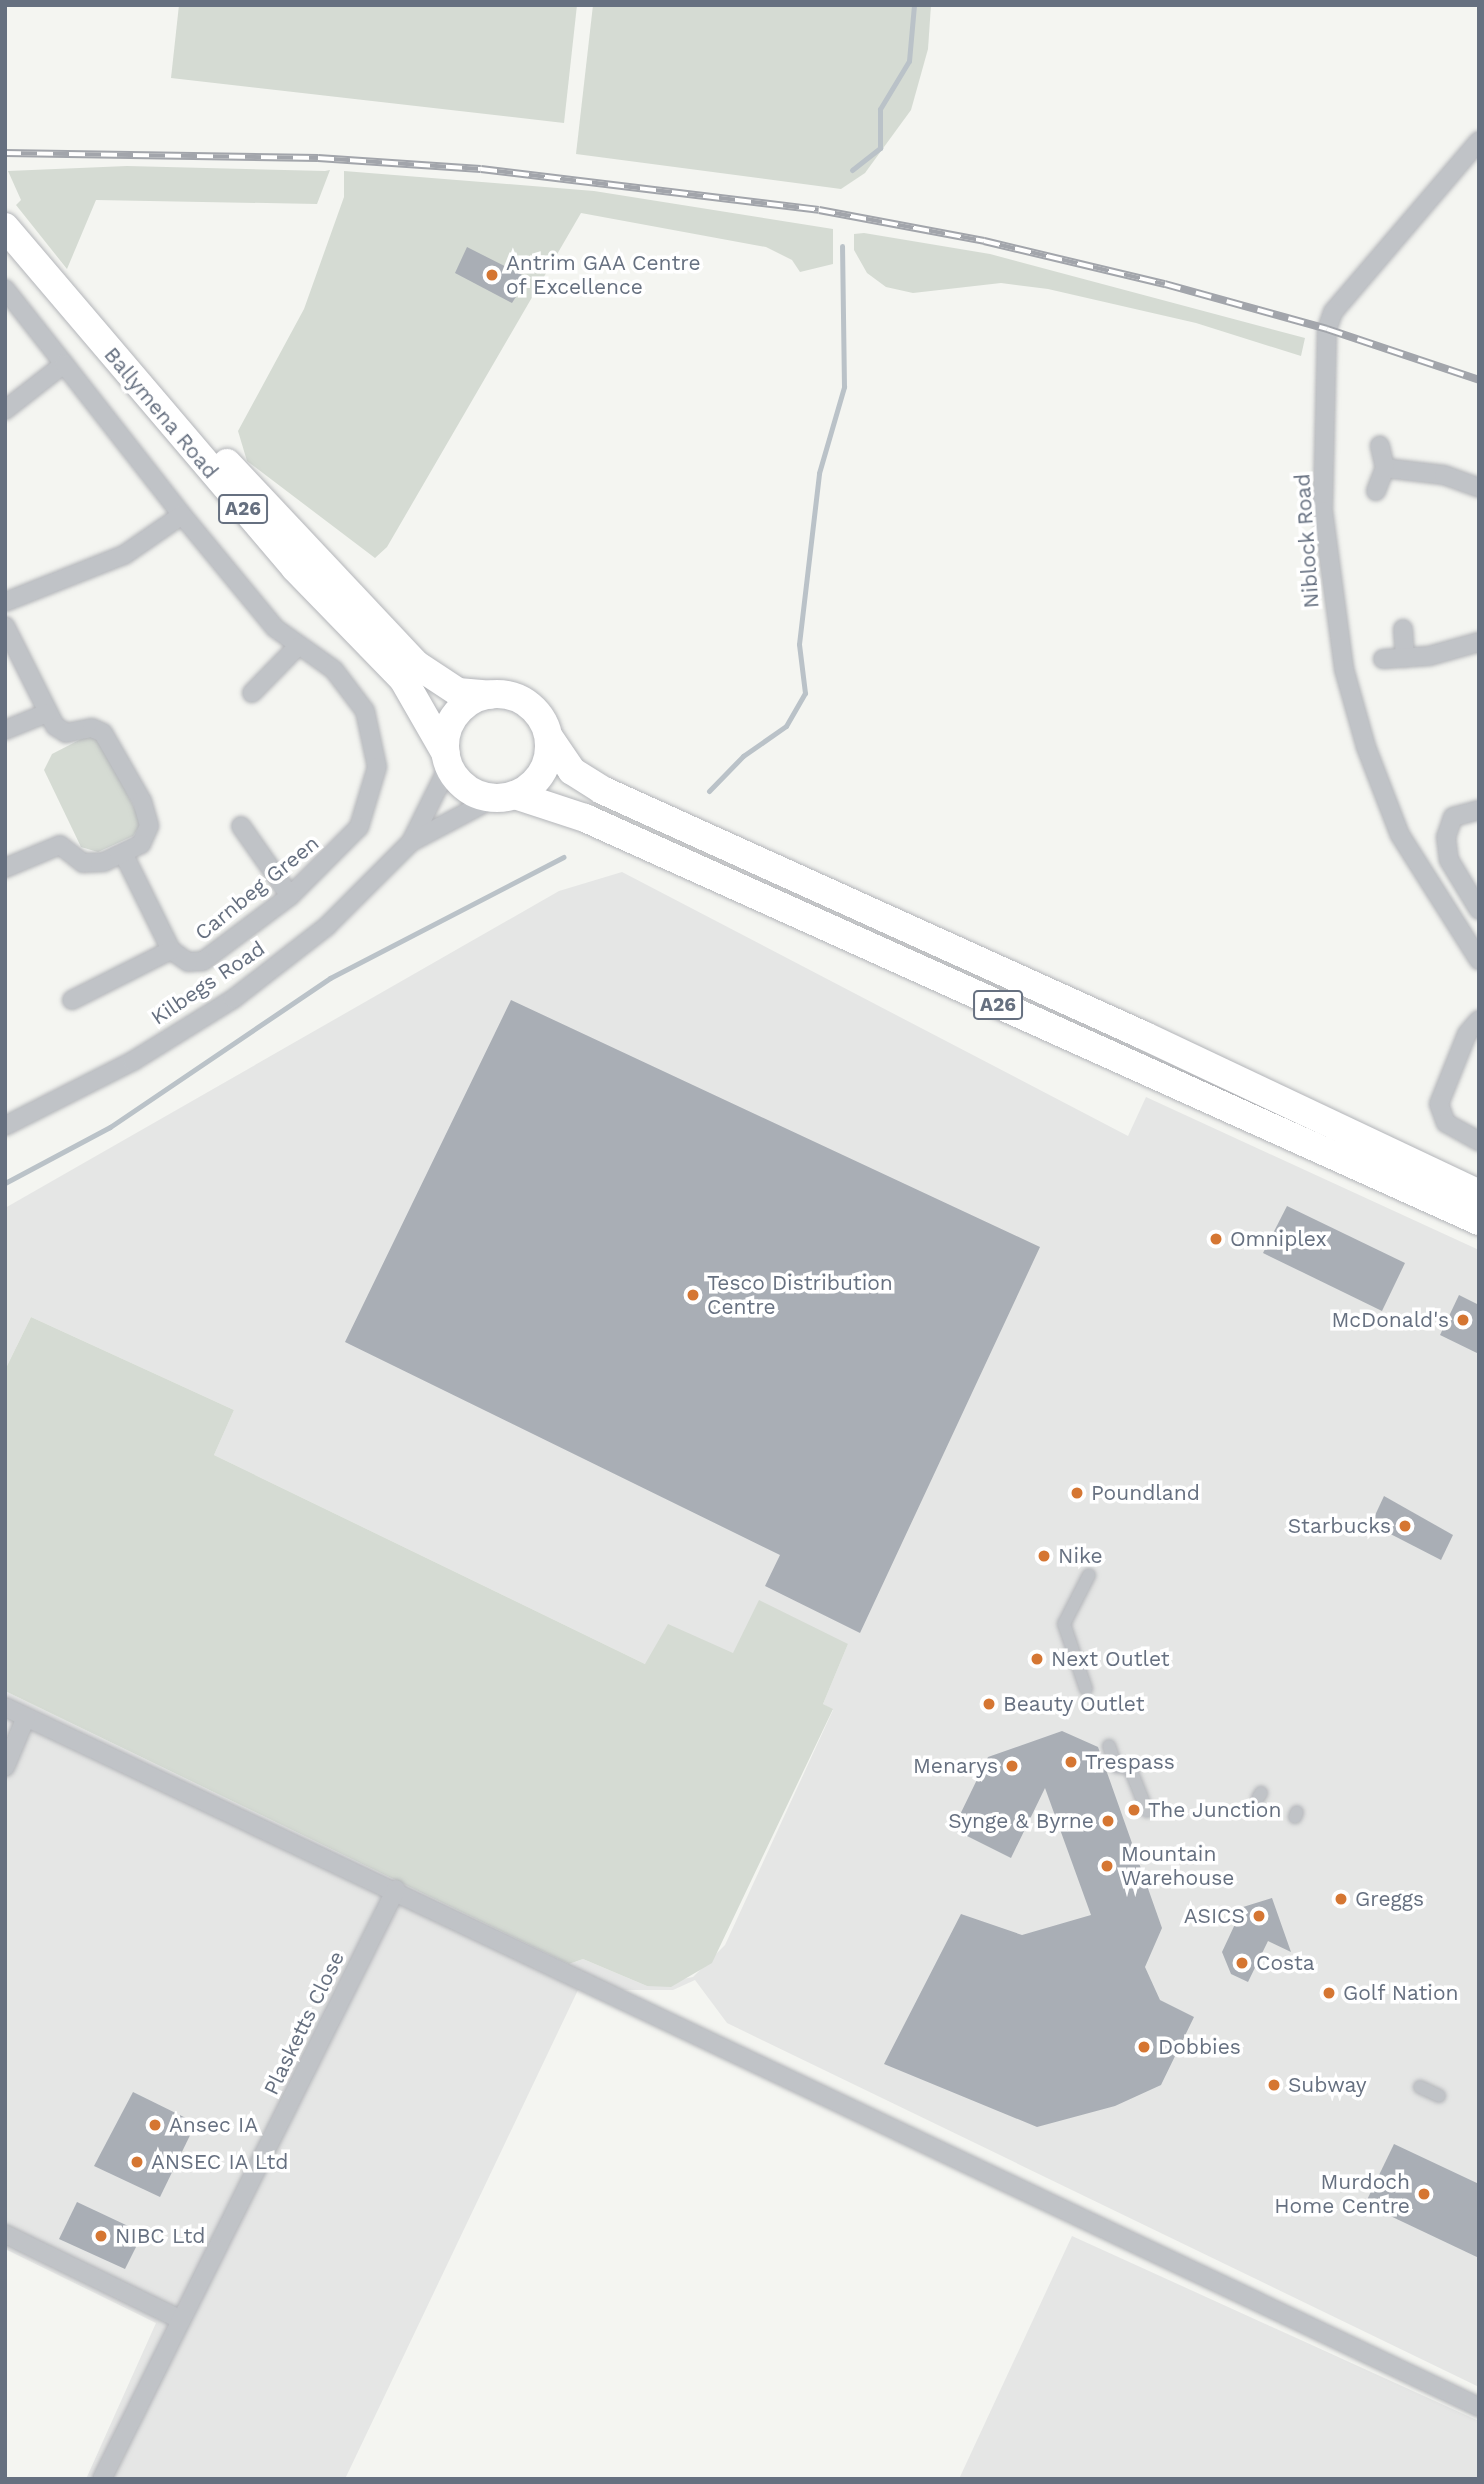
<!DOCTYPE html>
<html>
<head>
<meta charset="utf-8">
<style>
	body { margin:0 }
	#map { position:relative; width:1484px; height:2484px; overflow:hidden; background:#f4f5f1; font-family:"Work Sans",sans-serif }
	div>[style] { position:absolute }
	.built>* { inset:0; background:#e5e6e5 }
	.green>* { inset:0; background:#d5dbd3 }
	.stream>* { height:5px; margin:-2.5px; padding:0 2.5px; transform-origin:2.5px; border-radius:2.5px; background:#bac2c8 }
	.building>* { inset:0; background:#a9aeb5 }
	.roads { filter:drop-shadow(0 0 2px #b3b5b9) drop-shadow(0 0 2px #b3b5b9) }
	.pedestrian>* { height:12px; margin:-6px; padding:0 6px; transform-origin:6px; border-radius:6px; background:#c0c3c7 }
	.minor>* { height:18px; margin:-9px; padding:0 9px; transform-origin:9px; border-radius:9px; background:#c0c3c7 }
	.trunk>* { height:28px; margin:-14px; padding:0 14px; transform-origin:14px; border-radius:14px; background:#fff }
	.trunk>.ring { margin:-14px; padding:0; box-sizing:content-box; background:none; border:28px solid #fff; border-radius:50% }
	.rail>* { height:8px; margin-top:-4px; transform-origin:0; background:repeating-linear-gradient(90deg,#fff 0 16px,#a2a5ab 0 32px); box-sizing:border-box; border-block:2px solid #a2a5ab }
	.dots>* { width:19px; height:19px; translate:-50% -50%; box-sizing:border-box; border:4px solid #fff; border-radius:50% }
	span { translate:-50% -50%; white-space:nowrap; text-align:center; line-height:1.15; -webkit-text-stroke:7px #fff; paint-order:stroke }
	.shield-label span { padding:2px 5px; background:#fff; border:2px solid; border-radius:5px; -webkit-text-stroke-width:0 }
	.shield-label { font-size:19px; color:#667080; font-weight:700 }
	.poi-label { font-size:21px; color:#667080 }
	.left { translate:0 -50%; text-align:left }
	.right { translate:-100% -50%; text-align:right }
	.street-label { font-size:21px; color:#667080 }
	.frame { position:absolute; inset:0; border:7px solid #667080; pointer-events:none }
</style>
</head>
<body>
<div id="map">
	<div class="built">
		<div style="clip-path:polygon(622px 872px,1128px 1136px,1146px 1097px,1479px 1250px,1479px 2387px,727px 2023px,695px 1980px,673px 1990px,578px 1990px,345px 2479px,86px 2479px,156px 2323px,5px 2249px,5px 1691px,569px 1964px,583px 1959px,647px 1986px,693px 1977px,725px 1945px,833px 1710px,823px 1704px,848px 1644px,645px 1664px,214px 1455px,234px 1410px,31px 1317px,5px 1370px,5px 1208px,559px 891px)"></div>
		<div style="clip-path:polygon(1072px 2236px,1479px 2421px,1479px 2479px,959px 2479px)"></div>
	</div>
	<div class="green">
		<div style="clip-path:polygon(179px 5px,577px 5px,564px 123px,171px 78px)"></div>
		<div style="clip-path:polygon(593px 5px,931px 5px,928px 49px,911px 110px,865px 173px,841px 189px,576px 154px)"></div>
		<div style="clip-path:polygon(127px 166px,325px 171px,330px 170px,317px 204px,96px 200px,67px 269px,16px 205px,21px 200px,8px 171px)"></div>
		<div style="clip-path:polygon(344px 171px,594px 191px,833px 229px,833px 264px,800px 272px,792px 260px,766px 247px,581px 213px,387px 547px,375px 558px,247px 461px,238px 431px,304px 309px,344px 197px)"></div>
		<div style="clip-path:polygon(864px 233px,990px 254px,1305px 338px,1301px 356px,1196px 323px,1048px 289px,1001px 283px,913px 293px,886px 287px,867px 273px,854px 250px,854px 234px)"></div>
		<div style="clip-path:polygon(87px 736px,100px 740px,142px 823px,133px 836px,98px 852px,81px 847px,44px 770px,52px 754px)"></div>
		<div style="clip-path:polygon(31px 1317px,234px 1410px,214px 1455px,645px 1664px,668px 1624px,733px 1653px,759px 1600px,848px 1644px,823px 1704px,833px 1709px,712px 1963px,671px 1987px,647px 1986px,583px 1959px,569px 1964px,5px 1691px,5px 1370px)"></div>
	</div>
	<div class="stream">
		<div style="left:852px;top:170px;width:36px;rotate:-38deg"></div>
		<div style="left:880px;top:148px;width:39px;rotate:-90deg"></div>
		<div style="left:880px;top:109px;width:56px;rotate:-58.9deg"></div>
		<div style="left:909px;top:61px;width:56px;rotate:-84.9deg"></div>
		<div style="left:709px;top:791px;width:49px;rotate:-45.8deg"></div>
		<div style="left:743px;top:756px;width:52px;rotate:-34.9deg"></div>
		<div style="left:786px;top:726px;width:38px;rotate:-60deg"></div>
		<div style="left:805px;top:693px;width:49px;rotate:-97deg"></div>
		<div style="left:799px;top:644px;width:172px;rotate:-83.3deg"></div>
		<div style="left:819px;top:473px;width:90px;rotate:-73.8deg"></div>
		<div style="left:844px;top:387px;width:141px;rotate:-90.8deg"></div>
		<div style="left:5px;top:1183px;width:119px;rotate:-28.1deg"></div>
		<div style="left:110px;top:1127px;width:266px;rotate:-34.1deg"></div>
		<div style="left:330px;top:978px;width:263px;rotate:-27.4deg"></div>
	</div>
	<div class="building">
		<div style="clip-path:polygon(467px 247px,528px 278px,512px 303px,455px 273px)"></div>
		<div style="clip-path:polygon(511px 1000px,1040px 1247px,860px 1633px,765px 1586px,780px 1555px,345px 1342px)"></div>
		<div style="clip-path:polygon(1287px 1206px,1405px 1263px,1382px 1311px,1263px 1253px)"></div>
		<div style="clip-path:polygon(1459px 1295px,1479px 1305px,1479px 1354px,1440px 1335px)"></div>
		<div style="clip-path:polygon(1384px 1496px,1453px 1535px,1441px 1560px,1371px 1524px)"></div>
		<div style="clip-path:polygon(1062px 1731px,1098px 1747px,1162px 1928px,1145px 1967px,1160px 2000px,1194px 2017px,1161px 2085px,1115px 2106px,1037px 2127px,884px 2064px,961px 1914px,1022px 1935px,1091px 1915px,1045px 1788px,1011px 1858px,953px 1829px,988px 1757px)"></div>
		<div style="clip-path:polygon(1272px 1898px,1291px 1952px,1268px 1941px,1248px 1982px,1231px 1974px,1222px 1952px,1243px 1907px)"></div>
		<div style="clip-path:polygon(133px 2092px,196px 2123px,160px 2197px,94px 2166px)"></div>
		<div style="clip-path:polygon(1394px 2144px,1479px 2184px,1479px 2258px,1365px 2204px)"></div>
		<div style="clip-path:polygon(77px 2202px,143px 2233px,125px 2269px,59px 2239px)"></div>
	</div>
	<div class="roads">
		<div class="pedestrian">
			<div style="left:1086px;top:1689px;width:69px;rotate:-108.7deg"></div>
			<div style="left:1064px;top:1624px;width:55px;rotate:-63deg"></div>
			<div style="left:1109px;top:1746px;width:21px;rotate:71deg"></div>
			<div style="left:1116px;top:1766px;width:14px;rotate:8deg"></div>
			<div style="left:1130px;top:1768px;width:46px;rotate:68.4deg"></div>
			<div style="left:1258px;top:1798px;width:6px;rotate:-59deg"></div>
			<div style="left:1295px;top:1817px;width:5px;rotate:-68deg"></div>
			<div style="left:1420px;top:2087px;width:21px;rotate:25deg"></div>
		</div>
		<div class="minor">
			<div style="left:1479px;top:141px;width:225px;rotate:130.5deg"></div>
			<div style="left:1333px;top:312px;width:18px;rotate:109deg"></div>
			<div style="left:1327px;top:329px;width:182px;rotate:91.3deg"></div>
			<div style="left:1323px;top:511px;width:159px;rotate:82.4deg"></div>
			<div style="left:1344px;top:669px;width:81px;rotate:74.2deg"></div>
			<div style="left:1366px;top:747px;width:94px;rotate:68.9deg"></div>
			<div style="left:1400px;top:835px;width:148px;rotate:57.7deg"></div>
			<div style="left:5px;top:289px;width:95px;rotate:51.8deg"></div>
			<div style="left:64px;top:364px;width:75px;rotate:142.1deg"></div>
			<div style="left:64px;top:364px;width:192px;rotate:52deg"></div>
			<div style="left:1385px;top:468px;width:59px;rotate:6.8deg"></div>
			<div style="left:1444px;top:475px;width:37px;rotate:20deg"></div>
			<div style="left:1376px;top:491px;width:25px;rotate:-69deg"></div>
			<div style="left:1385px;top:468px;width:23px;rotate:-103deg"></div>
			<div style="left:5px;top:602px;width:128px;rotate:-21.6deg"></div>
			<div style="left:124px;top:555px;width:70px;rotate:-34.6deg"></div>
			<div style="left:182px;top:515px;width:146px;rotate:50.5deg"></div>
			<div style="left:275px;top:628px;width:72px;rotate:35.4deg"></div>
			<div style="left:334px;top:670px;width:51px;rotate:52.9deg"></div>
			<div style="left:365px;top:711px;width:57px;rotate:77.9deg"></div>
			<div style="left:377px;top:767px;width:63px;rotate:106.7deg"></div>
			<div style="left:359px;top:827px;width:98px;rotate:135deg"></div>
			<div style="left:290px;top:896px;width:109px;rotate:143.2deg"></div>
			<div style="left:203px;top:961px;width:15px;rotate:176deg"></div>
			<div style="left:188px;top:962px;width:21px;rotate:-145deg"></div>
			<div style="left:171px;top:950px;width:106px;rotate:-116.3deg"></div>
			<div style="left:5px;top:626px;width:112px;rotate:63.4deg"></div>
			<div style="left:55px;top:726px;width:13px;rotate:32deg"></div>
			<div style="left:66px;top:733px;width:26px;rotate:-11deg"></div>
			<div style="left:92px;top:728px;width:12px;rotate:24deg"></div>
			<div style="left:103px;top:733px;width:78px;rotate:60.2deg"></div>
			<div style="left:142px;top:801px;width:26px;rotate:74deg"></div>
			<div style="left:149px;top:826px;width:20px;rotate:114deg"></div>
			<div style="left:141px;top:844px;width:41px;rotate:154.1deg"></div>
			<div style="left:104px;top:862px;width:21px;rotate:177deg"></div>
			<div style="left:83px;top:863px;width:29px;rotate:-142deg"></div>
			<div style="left:60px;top:845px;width:60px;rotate:157.3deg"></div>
			<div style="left:1403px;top:629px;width:29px;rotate:86deg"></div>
			<div style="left:1383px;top:659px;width:46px;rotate:-3.7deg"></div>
			<div style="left:1429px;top:656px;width:52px;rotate:-15.6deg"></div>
			<div style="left:252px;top:693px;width:64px;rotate:-45.6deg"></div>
			<div style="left:5px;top:730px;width:45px;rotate:-22deg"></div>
			<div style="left:1479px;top:810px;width:27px;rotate:165deg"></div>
			<div style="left:1453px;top:817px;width:21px;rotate:109deg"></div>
			<div style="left:1446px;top:837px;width:23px;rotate:83deg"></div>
			<div style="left:1449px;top:860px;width:58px;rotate:59deg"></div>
			<div style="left:241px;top:826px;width:85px;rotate:55deg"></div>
			<div style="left:411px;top:842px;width:86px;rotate:-63.7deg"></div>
			<div style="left:72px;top:1000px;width:111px;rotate:-26.8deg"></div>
			<div style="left:1479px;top:1020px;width:18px;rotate:131deg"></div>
			<div style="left:1467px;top:1034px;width:75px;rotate:111.8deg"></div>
			<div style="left:1439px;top:1104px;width:20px;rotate:70deg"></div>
			<div style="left:1446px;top:1123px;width:38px;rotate:29deg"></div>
			<div style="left:5px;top:1126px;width:144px;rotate:-26.9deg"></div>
			<div style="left:133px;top:1061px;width:118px;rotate:-31.8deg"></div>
			<div style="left:233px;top:999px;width:119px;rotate:-37.8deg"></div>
			<div style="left:327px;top:926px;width:119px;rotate:-45deg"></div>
			<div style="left:411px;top:842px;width:94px;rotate:-27.9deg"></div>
			<div style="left:5px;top:1707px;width:1632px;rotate:25.4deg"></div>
			<div style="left:5px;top:1767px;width:54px;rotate:-67.2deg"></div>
			<div style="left:5px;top:2234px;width:196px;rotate:26deg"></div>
			<div style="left:102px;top:2479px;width:659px;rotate:-63.51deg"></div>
		</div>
		<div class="trunk">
			<div style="left:5px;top:227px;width:448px;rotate:49.6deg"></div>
			<div style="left:295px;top:568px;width:155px;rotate:45.8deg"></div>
			<div style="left:403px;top:679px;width:86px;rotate:60.2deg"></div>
			<div style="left:227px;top:463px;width:277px;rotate:46.8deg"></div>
			<div style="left:417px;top:665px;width:49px;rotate:33.4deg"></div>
			<div style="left:458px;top:692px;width:32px;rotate:5deg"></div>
			<div class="ring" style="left:445px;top:694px;width:76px;height:76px"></div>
			<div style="left:549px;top:737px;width:41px;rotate:55.9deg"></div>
			<div style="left:572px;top:771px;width:36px;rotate:32deg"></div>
			<div style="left:602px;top:790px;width:596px;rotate:24.37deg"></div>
			<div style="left:1145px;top:1036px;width:369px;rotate:25.3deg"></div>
			<div style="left:515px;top:795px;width:74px;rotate:18.2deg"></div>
			<div style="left:585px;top:818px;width:981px;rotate:24.27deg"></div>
		</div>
	</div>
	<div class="rail">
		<div style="left:5px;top:153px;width:313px;rotate:0.9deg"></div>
		<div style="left:318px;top:158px;width:163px;rotate:3.9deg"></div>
		<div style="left:481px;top:169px;width:340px;rotate:6.9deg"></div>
		<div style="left:819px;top:210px;width:168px;rotate:10.6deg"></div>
		<div style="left:984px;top:241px;width:186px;rotate:13.4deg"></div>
		<div style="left:1165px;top:284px;width:168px;rotate:15.5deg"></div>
		<div style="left:1327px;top:329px;width:160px;rotate:18.5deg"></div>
	</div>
	<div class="dots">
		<div style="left:492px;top:275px;background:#d57632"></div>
		<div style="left:1216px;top:1239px;background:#d57632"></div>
		<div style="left:693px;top:1295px;background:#d57632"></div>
		<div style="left:1463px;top:1320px;background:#d57632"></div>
		<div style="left:1077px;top:1493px;background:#d57632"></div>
		<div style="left:1405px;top:1526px;background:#d57632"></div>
		<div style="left:1044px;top:1556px;background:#d57632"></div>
		<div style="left:1037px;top:1659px;background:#d57632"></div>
		<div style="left:989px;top:1704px;background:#d57632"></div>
		<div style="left:1071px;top:1762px;background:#d57632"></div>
		<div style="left:1012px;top:1766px;background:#d57632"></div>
		<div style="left:1134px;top:1810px;background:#d57632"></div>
		<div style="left:1108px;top:1821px;background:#d57632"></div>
		<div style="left:1107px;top:1866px;background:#d57632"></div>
		<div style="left:1341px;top:1899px;background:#d57632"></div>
		<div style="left:1259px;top:1916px;background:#d57632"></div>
		<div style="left:1242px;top:1963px;background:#d57632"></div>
		<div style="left:1329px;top:1993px;background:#d57632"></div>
		<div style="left:1144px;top:2047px;background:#d57632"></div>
		<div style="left:1274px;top:2085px;background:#d57632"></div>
		<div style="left:155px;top:2125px;background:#d57632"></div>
		<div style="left:137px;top:2162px;background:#d57632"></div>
		<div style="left:1424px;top:2194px;background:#d57632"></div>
		<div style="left:101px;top:2236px;background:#d57632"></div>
	</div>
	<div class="shield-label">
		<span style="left:243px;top:509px">A26</span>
		<span style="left:998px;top:1005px">A26</span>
	</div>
	<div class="poi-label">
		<span class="left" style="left:506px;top:275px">Antrim GAA Centre<br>of Excellence</span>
		<span class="left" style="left:1230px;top:1239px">Omniplex</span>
		<span class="left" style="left:707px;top:1295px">Tesco Distribution<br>Centre</span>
		<span class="right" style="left:1449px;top:1320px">McDonald's</span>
		<span class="left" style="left:1091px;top:1493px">Poundland</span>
		<span class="right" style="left:1391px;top:1526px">Starbucks</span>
		<span class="left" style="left:1058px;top:1556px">Nike</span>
		<span class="left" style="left:1051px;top:1659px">Next Outlet</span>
		<span class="left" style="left:1003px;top:1704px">Beauty Outlet</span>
		<span class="left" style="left:1085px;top:1762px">Trespass</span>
		<span class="right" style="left:998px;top:1766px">Menarys</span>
		<span class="left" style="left:1148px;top:1810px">The Junction</span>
		<span class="right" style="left:1094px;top:1821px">Synge &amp; Byrne</span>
		<span class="left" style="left:1121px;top:1866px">Mountain<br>Warehouse</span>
		<span class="left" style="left:1355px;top:1899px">Greggs</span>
		<span class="right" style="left:1245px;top:1916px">ASICS</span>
		<span class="left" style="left:1256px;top:1963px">Costa</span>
		<span class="left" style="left:1343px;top:1993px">Golf Nation</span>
		<span class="left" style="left:1158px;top:2047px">Dobbies</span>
		<span class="left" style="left:1288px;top:2085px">Subway</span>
		<span class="left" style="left:169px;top:2125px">Ansec IA</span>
		<span class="left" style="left:151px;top:2162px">ANSEC IA Ltd</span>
		<span class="right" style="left:1410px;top:2194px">Murdoch<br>Home Centre</span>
		<span class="left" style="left:115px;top:2236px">NIBC Ltd</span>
	</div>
	<div class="street-label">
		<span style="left:161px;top:413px;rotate:50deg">Ballymena Road</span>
		<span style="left:1307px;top:541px;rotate:-94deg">Niblock Road</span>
		<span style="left:257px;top:888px;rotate:-39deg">Carnbeg Green</span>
		<span style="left:208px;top:983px;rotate:-34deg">Kilbegs Road</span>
		<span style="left:304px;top:2023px;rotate:-64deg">Plasketts Close</span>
	</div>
	<div class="frame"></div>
</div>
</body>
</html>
